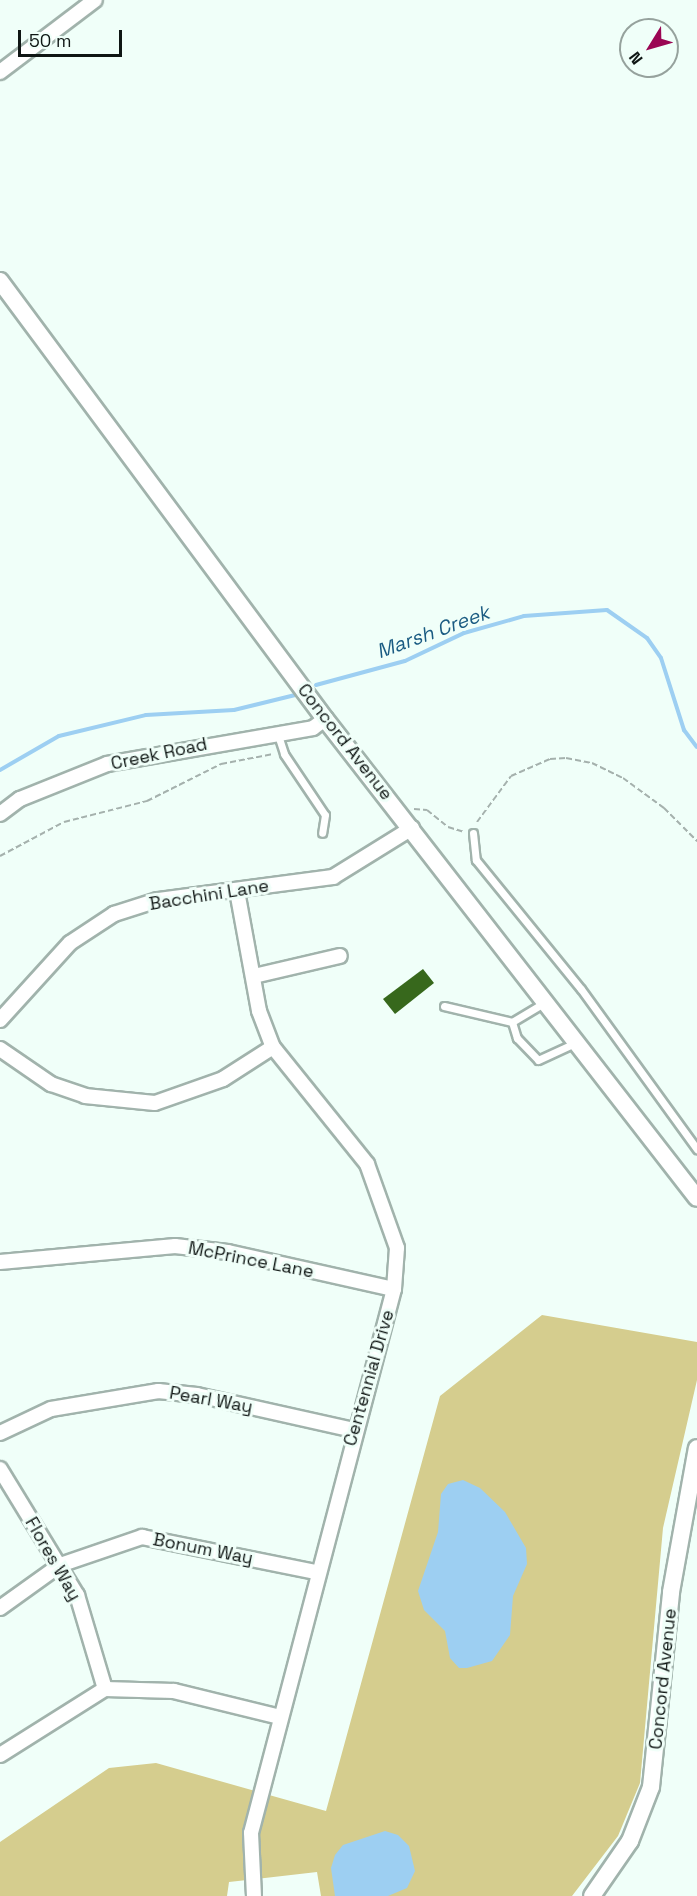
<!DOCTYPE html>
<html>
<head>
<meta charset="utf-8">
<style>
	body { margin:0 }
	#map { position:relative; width:697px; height:1896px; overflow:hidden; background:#f0fff9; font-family:"Space Grotesk",sans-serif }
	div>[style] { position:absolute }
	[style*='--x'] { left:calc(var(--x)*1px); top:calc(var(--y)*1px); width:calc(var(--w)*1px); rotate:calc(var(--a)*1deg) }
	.green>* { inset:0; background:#d5cd8e }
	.water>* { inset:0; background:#9dcff2 }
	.stream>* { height:4px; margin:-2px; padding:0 2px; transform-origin:2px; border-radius:2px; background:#9dcff2 }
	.building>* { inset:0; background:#37681c }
	.path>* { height:2px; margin-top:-1px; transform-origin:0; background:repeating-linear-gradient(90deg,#a5b1ad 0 6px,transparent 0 9px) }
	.roads { filter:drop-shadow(2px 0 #a1b3ac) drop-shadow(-2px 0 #a1b3ac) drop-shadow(0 2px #a1b3ac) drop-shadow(0 -2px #a1b3ac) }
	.service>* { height:7px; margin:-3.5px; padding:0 3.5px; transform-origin:3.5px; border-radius:3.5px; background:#fff }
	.minor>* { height:14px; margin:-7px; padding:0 7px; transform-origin:7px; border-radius:7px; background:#fff }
	.tertiary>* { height:16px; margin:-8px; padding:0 8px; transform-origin:8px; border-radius:8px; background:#fff }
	span { translate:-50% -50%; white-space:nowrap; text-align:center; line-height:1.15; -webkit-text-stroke:6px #f0fff9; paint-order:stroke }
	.street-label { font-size:18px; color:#0f1614 }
	.water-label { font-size:20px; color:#1a5b82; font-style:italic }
	.north { position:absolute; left:619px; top:18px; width:60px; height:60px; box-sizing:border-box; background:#f0fff9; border:2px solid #96a29d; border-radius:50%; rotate:233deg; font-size:16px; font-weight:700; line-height:24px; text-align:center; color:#0f1614 }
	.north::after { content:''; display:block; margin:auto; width:21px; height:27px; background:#9b0654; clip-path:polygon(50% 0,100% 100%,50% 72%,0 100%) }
	.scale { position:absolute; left:18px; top:30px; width:104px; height:27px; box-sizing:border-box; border:3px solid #0f1614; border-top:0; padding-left:8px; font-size:18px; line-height:21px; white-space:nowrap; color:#0f1614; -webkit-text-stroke:4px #f0fff9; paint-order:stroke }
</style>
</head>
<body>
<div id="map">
	<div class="green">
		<div style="clip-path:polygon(542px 1315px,697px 1342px,697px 1380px,663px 1528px,640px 1783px,618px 1836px,572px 1896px,321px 1896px,317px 1872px,229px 1882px,227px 1896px,0 1896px,0 1842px,109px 1768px,156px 1763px,326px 1811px,440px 1396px)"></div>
	</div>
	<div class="water">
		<div style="clip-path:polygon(463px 1480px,480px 1488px,505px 1512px,526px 1548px,527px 1564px,513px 1596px,510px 1635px,492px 1661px,467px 1668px,459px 1668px,450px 1658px,445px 1631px,424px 1610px,418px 1591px,438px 1532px,441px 1494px,448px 1484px)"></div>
		<div style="clip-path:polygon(385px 1831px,398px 1835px,409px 1846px,415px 1871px,407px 1888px,388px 1896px,335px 1896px,331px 1868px,335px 1855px,343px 1845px)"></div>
	</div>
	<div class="stream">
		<div style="--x:316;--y:685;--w:92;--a:-15.1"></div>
		<div style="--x:405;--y:661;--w:65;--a:-25.4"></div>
		<div style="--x:464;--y:633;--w:62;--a:-15.8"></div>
		<div style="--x:524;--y:616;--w:83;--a:-4.1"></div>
		<div style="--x:607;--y:610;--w:49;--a:35"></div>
		<div style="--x:647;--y:638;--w:24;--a:55"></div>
		<div style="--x:661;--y:658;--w:76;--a:72.3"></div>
		<div style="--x:684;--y:730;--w:21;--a:53"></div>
		<div style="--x:0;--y:770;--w:68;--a:-30"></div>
		<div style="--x:59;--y:736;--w:89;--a:-13.6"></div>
		<div style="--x:146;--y:715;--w:88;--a:-3.3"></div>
		<div style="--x:234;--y:710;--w:63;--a:-13.8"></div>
	</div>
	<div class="building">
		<div style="clip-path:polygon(423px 969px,434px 983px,395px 1014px,383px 999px)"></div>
	</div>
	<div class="path">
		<div style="--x:414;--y:809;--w:13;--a:4"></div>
		<div style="--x:427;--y:810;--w:27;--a:39"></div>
		<div style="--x:448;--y:827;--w:17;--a:17"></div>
		<div style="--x:477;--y:822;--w:57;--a:-53.5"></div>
		<div style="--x:511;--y:776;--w:43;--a:-23.6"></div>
		<div style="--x:550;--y:759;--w:16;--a:-4"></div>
		<div style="--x:566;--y:758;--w:26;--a:11"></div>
		<div style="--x:592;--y:763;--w:34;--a:26"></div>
		<div style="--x:623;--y:778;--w:51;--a:36.2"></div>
		<div style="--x:664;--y:808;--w:47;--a:45"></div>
		<div style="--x:0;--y:856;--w:72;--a:-28"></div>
		<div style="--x:64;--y:822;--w:86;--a:-14.2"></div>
		<div style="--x:147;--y:801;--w:83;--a:-26.6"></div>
		<div style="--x:221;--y:764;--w:53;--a:-10.9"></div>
	</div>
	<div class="roads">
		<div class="service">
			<div style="--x:278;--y:735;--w:20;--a:72"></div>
			<div style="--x:284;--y:754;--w:73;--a:56.1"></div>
			<div style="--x:325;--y:815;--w:18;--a:99"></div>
			<div style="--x:473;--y:833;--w:27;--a:84"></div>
			<div style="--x:476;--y:860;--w:166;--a:50.9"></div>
			<div style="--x:581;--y:989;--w:198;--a:54.1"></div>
			<div style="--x:444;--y:1006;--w:70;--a:13.2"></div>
			<div style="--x:512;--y:1022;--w:37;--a:-31"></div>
			<div style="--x:512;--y:1022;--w:17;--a:73"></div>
			<div style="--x:517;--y:1038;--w:30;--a:46"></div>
			<div style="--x:538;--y:1060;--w:41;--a:-24.7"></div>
		</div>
		<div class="minor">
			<div style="--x:0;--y:72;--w:119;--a:-37.2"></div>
			<div style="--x:0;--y:814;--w:25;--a:-37"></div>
			<div style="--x:20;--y:799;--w:94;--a:-21.9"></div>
			<div style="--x:107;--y:764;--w:209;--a:-9.9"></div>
			<div style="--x:313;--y:728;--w:15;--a:-37"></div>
			<div style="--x:237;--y:891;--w:122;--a:79.6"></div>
			<div style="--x:259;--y:1011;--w:39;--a:69"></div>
			<div style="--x:273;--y:1047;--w:150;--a:51.2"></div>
			<div style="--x:367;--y:1164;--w:89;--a:70.3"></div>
			<div style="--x:397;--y:1248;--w:41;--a:94.2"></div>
			<div style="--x:394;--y:1289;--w:562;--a:104.73"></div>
			<div style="--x:251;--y:1833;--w:63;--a:87.3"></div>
			<div style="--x:254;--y:976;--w:88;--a:-13.1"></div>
			<div style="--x:0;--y:1020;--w:104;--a:-47.7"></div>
			<div style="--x:70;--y:943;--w:53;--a:-33.4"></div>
			<div style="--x:114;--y:914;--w:46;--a:-17.7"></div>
			<div style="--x:158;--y:900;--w:177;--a:-7.5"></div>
			<div style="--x:333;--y:877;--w:93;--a:-31.8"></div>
			<div style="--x:0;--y:1049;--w:62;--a:34.5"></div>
			<div style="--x:51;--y:1084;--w:36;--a:19"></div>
			<div style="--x:85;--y:1096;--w:70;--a:5.7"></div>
			<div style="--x:155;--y:1103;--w:72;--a:-19.4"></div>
			<div style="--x:223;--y:1079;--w:59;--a:-32.6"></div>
			<div style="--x:0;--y:1262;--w:176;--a:-5.2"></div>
			<div style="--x:175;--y:1246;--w:53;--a:6.5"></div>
			<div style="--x:228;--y:1252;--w:170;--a:12.6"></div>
			<div style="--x:0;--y:1433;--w:56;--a:-25.2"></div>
			<div style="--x:51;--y:1409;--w:109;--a:-9.5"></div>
			<div style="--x:158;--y:1391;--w:39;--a:6"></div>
			<div style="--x:197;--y:1395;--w:161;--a:12.6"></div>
			<div style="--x:0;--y:1469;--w:148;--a:58.6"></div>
			<div style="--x:77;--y:1595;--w:98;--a:73.4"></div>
			<div style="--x:0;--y:1608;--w:74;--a:-35.6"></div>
			<div style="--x:60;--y:1565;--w:87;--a:-18.9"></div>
			<div style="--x:142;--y:1537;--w:177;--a:11.4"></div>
			<div style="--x:0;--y:1755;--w:124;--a:-32.2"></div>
			<div style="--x:105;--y:1689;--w:69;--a:1.7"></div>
			<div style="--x:174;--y:1691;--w:109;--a:13.8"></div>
		</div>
		<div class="tertiary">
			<div style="--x:0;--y:281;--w:545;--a:53.42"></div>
			<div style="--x:325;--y:719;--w:606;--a:52.17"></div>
			<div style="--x:592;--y:1896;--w:67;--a:-55.4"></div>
			<div style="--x:630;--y:1841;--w:58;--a:-68.7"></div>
			<div style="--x:651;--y:1787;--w:196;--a:-84.1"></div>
			<div style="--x:671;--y:1592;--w:146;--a:-79.8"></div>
		</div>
	</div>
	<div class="street-label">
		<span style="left:345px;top:742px;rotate:52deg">Concord Avenue</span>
		<span style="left:159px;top:754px;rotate:-12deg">Creek Road</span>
		<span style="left:209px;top:895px;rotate:-9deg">Bacchini Lane</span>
		<span style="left:251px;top:1260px;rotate:11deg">McPrince Lane</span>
		<span style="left:369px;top:1378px;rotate:-74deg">Centennial Drive</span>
		<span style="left:211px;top:1400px;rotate:10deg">Pearl Way</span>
		<span style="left:203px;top:1549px;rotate:11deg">Bonum Way</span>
		<span style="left:53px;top:1559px;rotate:60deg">Flores Way</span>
		<span style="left:663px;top:1679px;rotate:-84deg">Concord Avenue</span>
	</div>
	<div class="water-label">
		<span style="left:433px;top:632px;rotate:-20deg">Marsh Creek</span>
	</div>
	<div class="north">N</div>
	<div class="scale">50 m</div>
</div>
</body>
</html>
